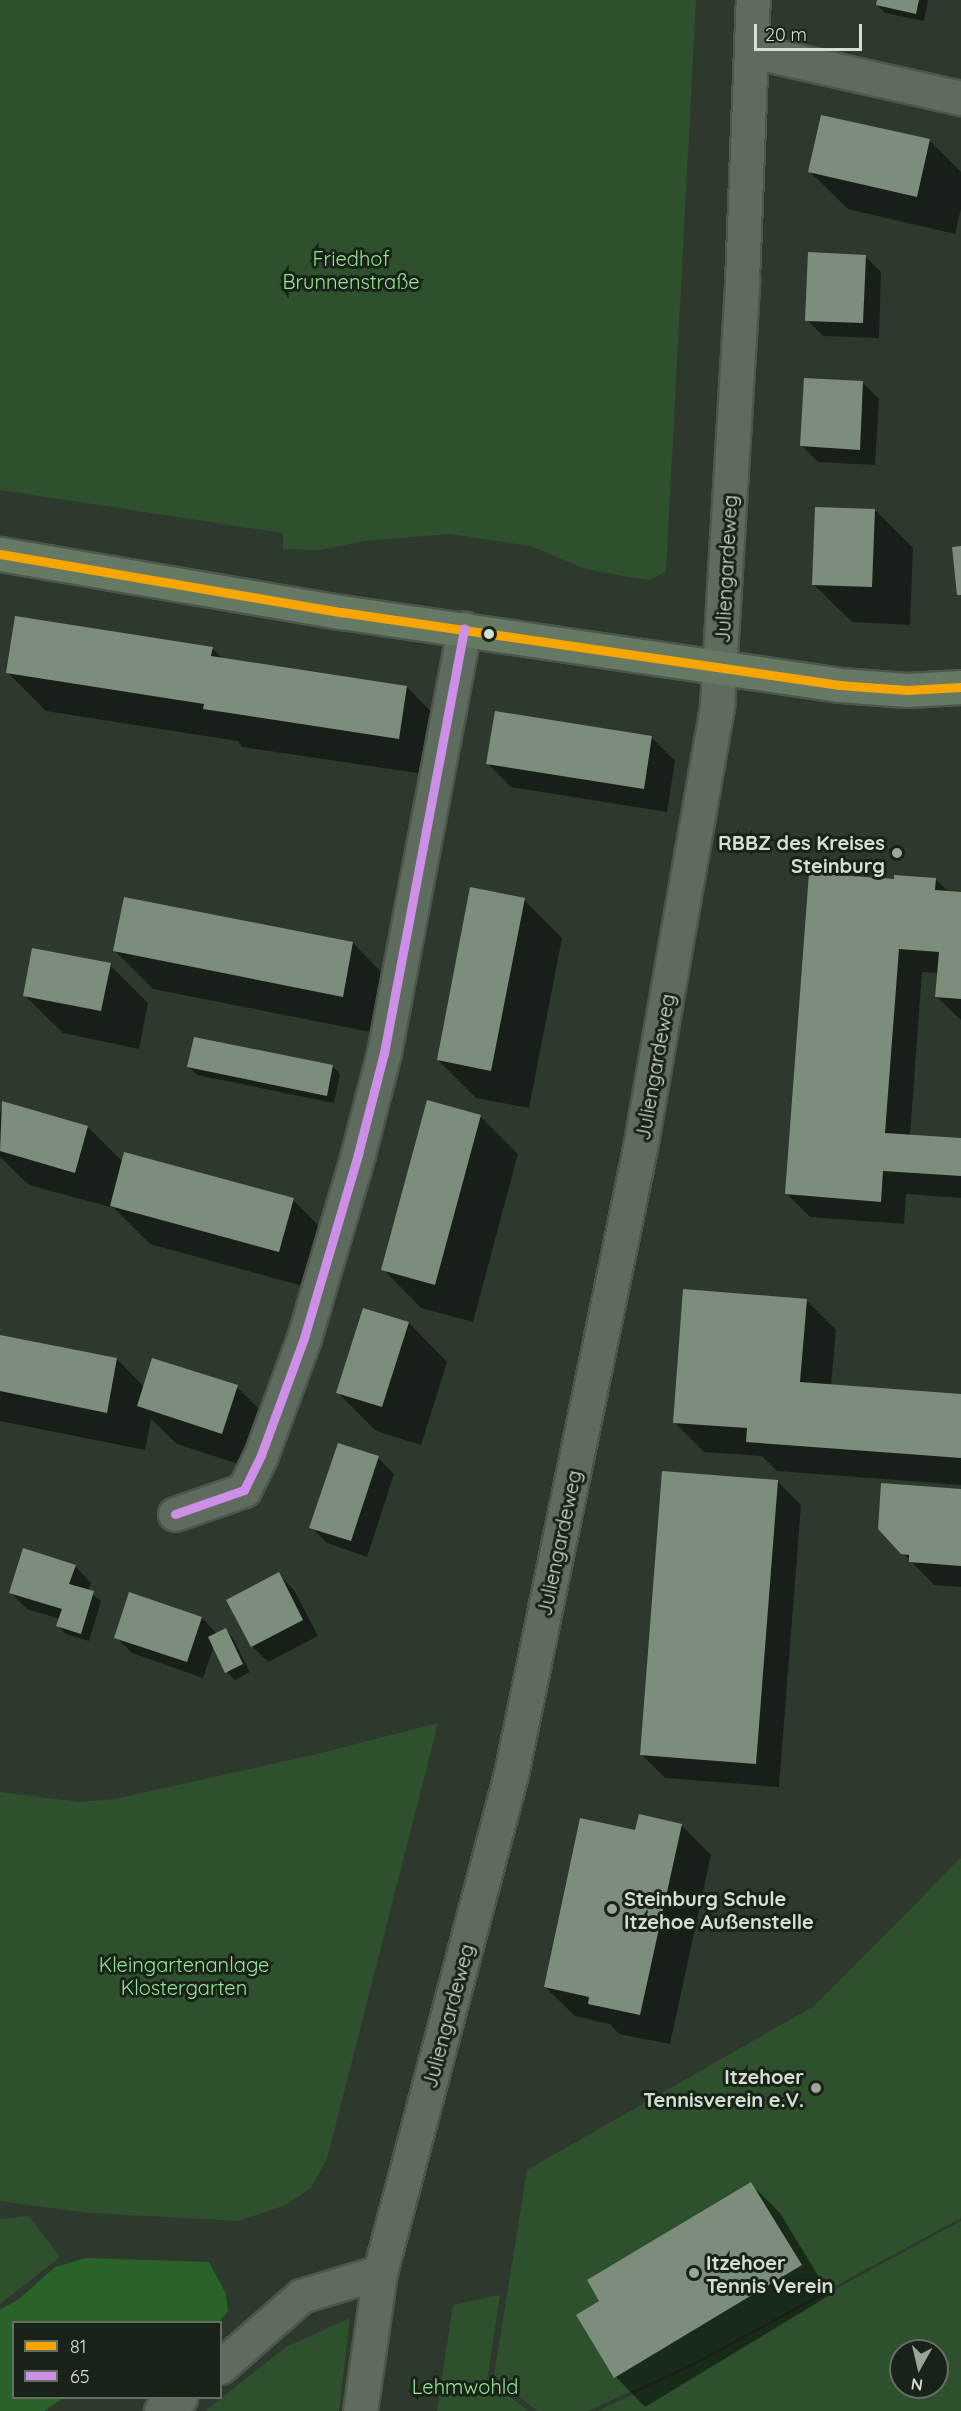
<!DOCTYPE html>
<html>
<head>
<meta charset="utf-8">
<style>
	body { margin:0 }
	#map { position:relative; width:961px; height:2411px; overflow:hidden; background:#2e392e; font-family:Quicksand,sans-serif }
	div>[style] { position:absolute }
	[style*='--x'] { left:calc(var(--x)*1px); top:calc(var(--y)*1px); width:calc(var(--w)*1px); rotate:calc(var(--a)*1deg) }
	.green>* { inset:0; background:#2e502d }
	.water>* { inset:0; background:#296329 }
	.shadow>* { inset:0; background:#0007 }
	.building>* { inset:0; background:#7c8d7b }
	.roads { filter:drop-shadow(2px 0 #4d564d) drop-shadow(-2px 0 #4d564d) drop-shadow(0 2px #4d564d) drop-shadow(0 -2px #4d564d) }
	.minor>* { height:33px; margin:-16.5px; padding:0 16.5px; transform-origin:16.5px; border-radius:16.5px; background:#5e6c5e }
	.major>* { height:33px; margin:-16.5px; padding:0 16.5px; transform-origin:16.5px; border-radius:16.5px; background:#657964 }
	.bus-1>* { height:9px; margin:-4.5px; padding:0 4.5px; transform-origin:4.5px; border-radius:4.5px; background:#f7a600 }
	.bus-2>* { height:9px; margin:-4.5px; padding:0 4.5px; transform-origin:4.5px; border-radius:4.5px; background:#ce8fe9 }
	.dots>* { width:16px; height:16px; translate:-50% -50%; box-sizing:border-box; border:3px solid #192218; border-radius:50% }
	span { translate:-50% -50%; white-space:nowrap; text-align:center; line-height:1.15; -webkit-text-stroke:6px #192218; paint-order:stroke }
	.park-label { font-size:20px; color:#94e892 }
	.street-label { font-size:20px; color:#d4e0d3 }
	.poi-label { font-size:20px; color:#d4e0d3; font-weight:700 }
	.right { translate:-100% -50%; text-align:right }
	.left { translate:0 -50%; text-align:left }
	.legend { position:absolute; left:12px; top:2321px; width:210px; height:78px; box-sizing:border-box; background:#192218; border:2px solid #646e63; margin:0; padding:8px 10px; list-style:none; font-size:18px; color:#d4e0d3 }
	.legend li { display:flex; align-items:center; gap:12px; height:30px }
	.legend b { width:30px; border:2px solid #646e63 }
	.north { position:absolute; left:889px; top:2339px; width:60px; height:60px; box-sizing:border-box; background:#192218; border:2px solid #646e63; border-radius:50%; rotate:188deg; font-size:16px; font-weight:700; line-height:24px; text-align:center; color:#d4e0d3 }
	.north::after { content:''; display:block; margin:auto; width:21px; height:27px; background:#9aa699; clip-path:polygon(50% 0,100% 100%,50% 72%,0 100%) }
	.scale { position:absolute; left:754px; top:24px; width:108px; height:27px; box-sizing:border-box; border:3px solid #d4e0d3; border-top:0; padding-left:8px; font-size:18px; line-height:21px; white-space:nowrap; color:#d4e0d3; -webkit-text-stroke:4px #192218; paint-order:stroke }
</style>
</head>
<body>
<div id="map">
	<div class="green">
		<div style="clip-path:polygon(0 0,696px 0,666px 571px,650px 580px,623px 576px,586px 569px,530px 546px,449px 534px,364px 541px,320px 550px,283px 549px,283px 533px,0 490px)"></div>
		<div style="clip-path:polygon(438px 1723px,327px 2159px,311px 2188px,286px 2205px,238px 2221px,89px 2213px,0 2201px,0 1792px,79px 1802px,115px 1799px,313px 1755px)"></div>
		<div style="clip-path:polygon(961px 1858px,961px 2218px,693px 2363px,588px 2411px,537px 2411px,494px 2376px,527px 2170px,814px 2006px)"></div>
		<div style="clip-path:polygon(29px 2216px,60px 2257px,0 2304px,0 2219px)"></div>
		<div style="clip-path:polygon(evenodd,961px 2221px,961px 2411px,598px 2411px,693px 2366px,961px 2221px,901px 2351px,937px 2351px,937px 2387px,901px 2387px,901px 2351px)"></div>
		<div style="clip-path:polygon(500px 2295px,487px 2380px,529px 2411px,437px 2411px,453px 2305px)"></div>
		<div style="clip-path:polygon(350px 2318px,339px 2411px,205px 2411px,286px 2347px)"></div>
	</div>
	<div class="water">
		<div style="clip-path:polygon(86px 2258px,209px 2262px,226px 2294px,228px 2311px,219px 2322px,14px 2322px,14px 2398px,63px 2398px,44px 2411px,0 2411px,0 2310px,19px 2299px,55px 2267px)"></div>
	</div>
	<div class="shadow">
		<div style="clip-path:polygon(879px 0,928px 0,924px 21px,885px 13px,877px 5px)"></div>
		<div style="clip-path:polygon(822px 117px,930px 141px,961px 172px,961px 209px,955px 234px,848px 209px,809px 171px)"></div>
		<div style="clip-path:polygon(865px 256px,881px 272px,879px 338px,823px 336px,807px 320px)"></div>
		<div style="clip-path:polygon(863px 383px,879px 399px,875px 465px,818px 462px,802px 446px)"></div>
		<div style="clip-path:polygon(875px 510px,913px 548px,910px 625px,852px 622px,813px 584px)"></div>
		<div style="clip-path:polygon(212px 648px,223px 659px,407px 687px,445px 726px,437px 776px,243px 747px,237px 741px,46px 711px,8px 673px)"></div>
		<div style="clip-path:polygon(651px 737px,675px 761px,667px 812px,511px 787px,488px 764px)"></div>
		<div style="clip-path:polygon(935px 879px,949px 892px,961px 893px,961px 1020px,937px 997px,939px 973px,922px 972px,910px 1136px,961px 1139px,961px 1198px,906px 1194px,904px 1224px,810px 1217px,787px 1194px,896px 880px)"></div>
		<div style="clip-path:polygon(524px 900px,562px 938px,529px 1108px,476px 1098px,438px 1060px)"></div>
		<div style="clip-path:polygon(353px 943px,391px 982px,381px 1034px,153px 989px,115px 951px)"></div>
		<div style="clip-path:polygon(110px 965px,148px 1003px,139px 1049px,63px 1033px,24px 995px)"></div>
		<div style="clip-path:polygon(332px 1066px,340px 1074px,334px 1103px,197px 1075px,189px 1067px)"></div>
		<div style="clip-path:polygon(3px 1103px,88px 1127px,123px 1162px,293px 1200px,331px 1238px,317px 1290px,150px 1244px,114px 1208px,29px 1185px,0 1157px,0 1114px)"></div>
		<div style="clip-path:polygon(480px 1116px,518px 1154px,473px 1322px,421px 1308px,383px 1269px)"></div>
		<div style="clip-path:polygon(806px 1300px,836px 1330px,831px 1386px,961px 1396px,961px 1485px,777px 1471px,762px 1456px,704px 1452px,674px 1422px)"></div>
		<div style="clip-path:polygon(364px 1309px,409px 1323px,447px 1362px,421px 1445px,376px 1431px,338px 1393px)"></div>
		<div style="clip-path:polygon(0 1336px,117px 1359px,144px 1387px,237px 1387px,275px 1425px,260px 1471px,177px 1444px,151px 1419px,145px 1450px,0 1421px)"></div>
		<div style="clip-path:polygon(378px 1458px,394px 1474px,367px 1557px,327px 1543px,311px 1527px)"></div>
		<div style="clip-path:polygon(778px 1482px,801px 1505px,779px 1787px,665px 1778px,642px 1755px)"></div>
		<div style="clip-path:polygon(961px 1490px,961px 1587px,934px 1585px,879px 1528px)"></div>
		<div style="clip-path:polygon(75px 1566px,91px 1583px,88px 1591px,101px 1601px,89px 1641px,66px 1634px,58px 1626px,60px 1619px,27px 1609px,10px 1592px)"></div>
		<div style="clip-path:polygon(278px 1574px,294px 1590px,318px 1636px,268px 1662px,252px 1646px)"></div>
		<div style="clip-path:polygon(202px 1618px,217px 1634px,225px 1630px,233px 1638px,250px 1672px,235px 1680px,227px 1672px,214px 1646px,203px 1678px,132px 1653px,116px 1637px)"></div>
		<div style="clip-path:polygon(681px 1825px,711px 1855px,670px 2044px,619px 2034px,610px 2024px,575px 2016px,545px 1987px,636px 1832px)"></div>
		<div style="clip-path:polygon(751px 2184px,780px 2213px,830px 2295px,645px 2407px,616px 2377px,601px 2302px)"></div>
	</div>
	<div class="building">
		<div style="clip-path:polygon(877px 0,919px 0,916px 14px,876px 5px)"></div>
		<div style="clip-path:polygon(821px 115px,930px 139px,917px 197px,808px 172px)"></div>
		<div style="clip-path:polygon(808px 252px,866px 255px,863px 323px,805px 321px)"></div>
		<div style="clip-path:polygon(804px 378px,863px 381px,860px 450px,800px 446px)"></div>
		<div style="clip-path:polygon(815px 507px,875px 509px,872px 587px,812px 585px)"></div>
		<div style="clip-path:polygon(961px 546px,961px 595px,957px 595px,952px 547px)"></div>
		<div style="clip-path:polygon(15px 616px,213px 647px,211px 656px,407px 686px,399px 739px,203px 709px,204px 704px,6px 673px)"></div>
		<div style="clip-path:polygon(495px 711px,652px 736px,644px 789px,486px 764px)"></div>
		<div style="clip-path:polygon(809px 873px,894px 879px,894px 875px,936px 878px,935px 890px,961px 892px,961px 999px,935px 997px,939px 952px,899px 949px,885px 1133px,961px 1138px,961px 1176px,883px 1171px,881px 1202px,785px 1194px)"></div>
		<div style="clip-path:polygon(470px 887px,525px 898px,491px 1071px,437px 1060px)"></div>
		<div style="clip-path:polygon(124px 897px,353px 942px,343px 997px,113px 951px)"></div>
		<div style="clip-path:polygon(32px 948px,111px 963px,101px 1011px,23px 996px)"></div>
		<div style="clip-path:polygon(194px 1037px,333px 1065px,327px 1096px,187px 1067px)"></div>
		<div style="clip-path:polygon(427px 1100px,481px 1115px,435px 1285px,381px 1270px)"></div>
		<div style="clip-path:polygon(2px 1101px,88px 1126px,75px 1173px,0 1151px)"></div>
		<div style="clip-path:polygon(124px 1152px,294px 1198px,279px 1252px,110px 1206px)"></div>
		<div style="clip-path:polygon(683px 1289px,807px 1299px,800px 1382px,961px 1394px,961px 1458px,746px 1442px,747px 1428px,673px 1423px)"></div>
		<div style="clip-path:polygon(363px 1308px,409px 1322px,382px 1407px,336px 1393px)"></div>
		<div style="clip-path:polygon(0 1335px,117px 1358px,107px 1413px,0 1391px)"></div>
		<div style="clip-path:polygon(152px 1358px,238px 1385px,222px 1434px,137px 1406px)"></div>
		<div style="clip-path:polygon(338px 1443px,379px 1456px,351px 1541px,309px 1528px)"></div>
		<div style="clip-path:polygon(662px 1471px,778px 1480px,756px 1764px,640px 1755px)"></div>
		<div style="clip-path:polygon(881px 1483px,961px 1489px,961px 1566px,909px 1562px,909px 1555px,901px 1554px,878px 1529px)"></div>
		<div style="clip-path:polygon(23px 1548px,76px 1565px,69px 1584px,94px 1591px,81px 1634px,56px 1626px,62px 1609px,9px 1593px)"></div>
		<div style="clip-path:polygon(279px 1572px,303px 1620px,251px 1647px,226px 1600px)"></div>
		<div style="clip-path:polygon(129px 1592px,202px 1617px,187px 1662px,114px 1638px)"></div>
		<div style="clip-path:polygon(226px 1628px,243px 1664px,225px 1673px,208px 1637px)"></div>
		<div style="clip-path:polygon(639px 1814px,682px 1824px,640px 2015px,588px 2004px,589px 1997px,544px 1987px,580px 1818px,635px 1830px)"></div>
		<div style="clip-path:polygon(751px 2182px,802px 2265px,614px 2378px,576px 2315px,599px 2301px,587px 2280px)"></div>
	</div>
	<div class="roads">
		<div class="minor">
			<div style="--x:752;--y:51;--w:214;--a:12.7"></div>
			<div style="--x:175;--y:1514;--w:73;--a:-19.2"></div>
			<div style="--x:244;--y:1490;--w:39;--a:-64"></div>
			<div style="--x:261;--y:1455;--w:125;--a:-69.8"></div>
			<div style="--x:304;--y:1338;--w:192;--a:-73.6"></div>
			<div style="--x:358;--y:1154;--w:104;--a:-75.6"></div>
			<div style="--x:384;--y:1053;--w:432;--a:-79.3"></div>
			<div style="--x:220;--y:2367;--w:108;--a:-41.2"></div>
			<div style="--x:301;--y:2296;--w:83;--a:-16.9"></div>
			<div style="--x:161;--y:2411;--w:23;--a:-34"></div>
			<div style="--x:360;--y:2411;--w:140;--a:-81.8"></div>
			<div style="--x:380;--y:2272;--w:515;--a:-75.26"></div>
			<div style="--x:511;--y:1774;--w:639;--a:-78.36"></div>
			<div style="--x:640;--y:1148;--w:449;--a:-80.1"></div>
			<div style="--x:717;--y:706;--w:426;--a:-86.6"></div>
			<div style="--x:742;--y:281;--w:281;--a:-87.8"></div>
		</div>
		<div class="major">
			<div style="--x:0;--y:554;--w:346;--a:9.7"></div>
			<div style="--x:341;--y:612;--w:504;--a:8.32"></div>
			<div style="--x:840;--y:685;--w:67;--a:4.3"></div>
			<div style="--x:907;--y:690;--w:54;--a:-3.2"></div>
		</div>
	</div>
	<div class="bus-1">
		<div style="--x:0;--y:554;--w:346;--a:9.7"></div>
		<div style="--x:341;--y:612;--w:504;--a:8.32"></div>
		<div style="--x:840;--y:685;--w:67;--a:4.3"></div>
		<div style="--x:907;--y:690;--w:54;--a:-3.2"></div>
	</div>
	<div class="bus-2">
		<div style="--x:175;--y:1514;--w:73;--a:-19.2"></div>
		<div style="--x:244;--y:1490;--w:39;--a:-64"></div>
		<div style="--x:261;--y:1455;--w:125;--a:-69.8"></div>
		<div style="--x:304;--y:1338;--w:192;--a:-73.6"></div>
		<div style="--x:358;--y:1154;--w:104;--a:-75.6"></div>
		<div style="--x:384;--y:1053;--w:432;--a:-79.3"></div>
	</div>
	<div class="dots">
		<div style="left:489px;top:634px;background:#d4e0d3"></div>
		<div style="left:897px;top:853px;background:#9aa699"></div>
		<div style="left:612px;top:1909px;background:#9aa699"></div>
		<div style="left:816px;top:2088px;background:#9aa699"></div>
		<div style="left:694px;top:2273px;background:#9aa699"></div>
	</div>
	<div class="park-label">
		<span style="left:351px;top:270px">Friedhof<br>Brunnenstraße</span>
		<span style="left:184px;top:1976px">Kleingartenanlage<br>Klostergarten</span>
		<span style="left:465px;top:2386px">Lehmwohld</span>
	</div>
	<div class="street-label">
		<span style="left:726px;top:569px;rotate:-87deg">Juliengardeweg</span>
		<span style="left:655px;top:1067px;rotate:-80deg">Juliengardeweg</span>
		<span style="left:559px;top:1543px;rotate:-78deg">Juliengardeweg</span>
		<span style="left:448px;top:2016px;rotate:-75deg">Juliengardeweg</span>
	</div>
	<div class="poi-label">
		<span class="right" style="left:885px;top:854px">RBBZ des Kreises<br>Steinburg</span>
		<span class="left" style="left:624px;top:1910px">Steinburg Schule<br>Itzehoe Außenstelle</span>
		<span class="right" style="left:804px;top:2088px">Itzehoer<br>Tennisverein e.V.</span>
		<span class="left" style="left:706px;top:2274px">Itzehoer<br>Tennis Verein</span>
	</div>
	<ul class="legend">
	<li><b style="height:8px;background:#f7a600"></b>81</li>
	<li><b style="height:8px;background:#ce8fe9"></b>65</li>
	</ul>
	<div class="north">N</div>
	<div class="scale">20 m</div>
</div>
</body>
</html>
